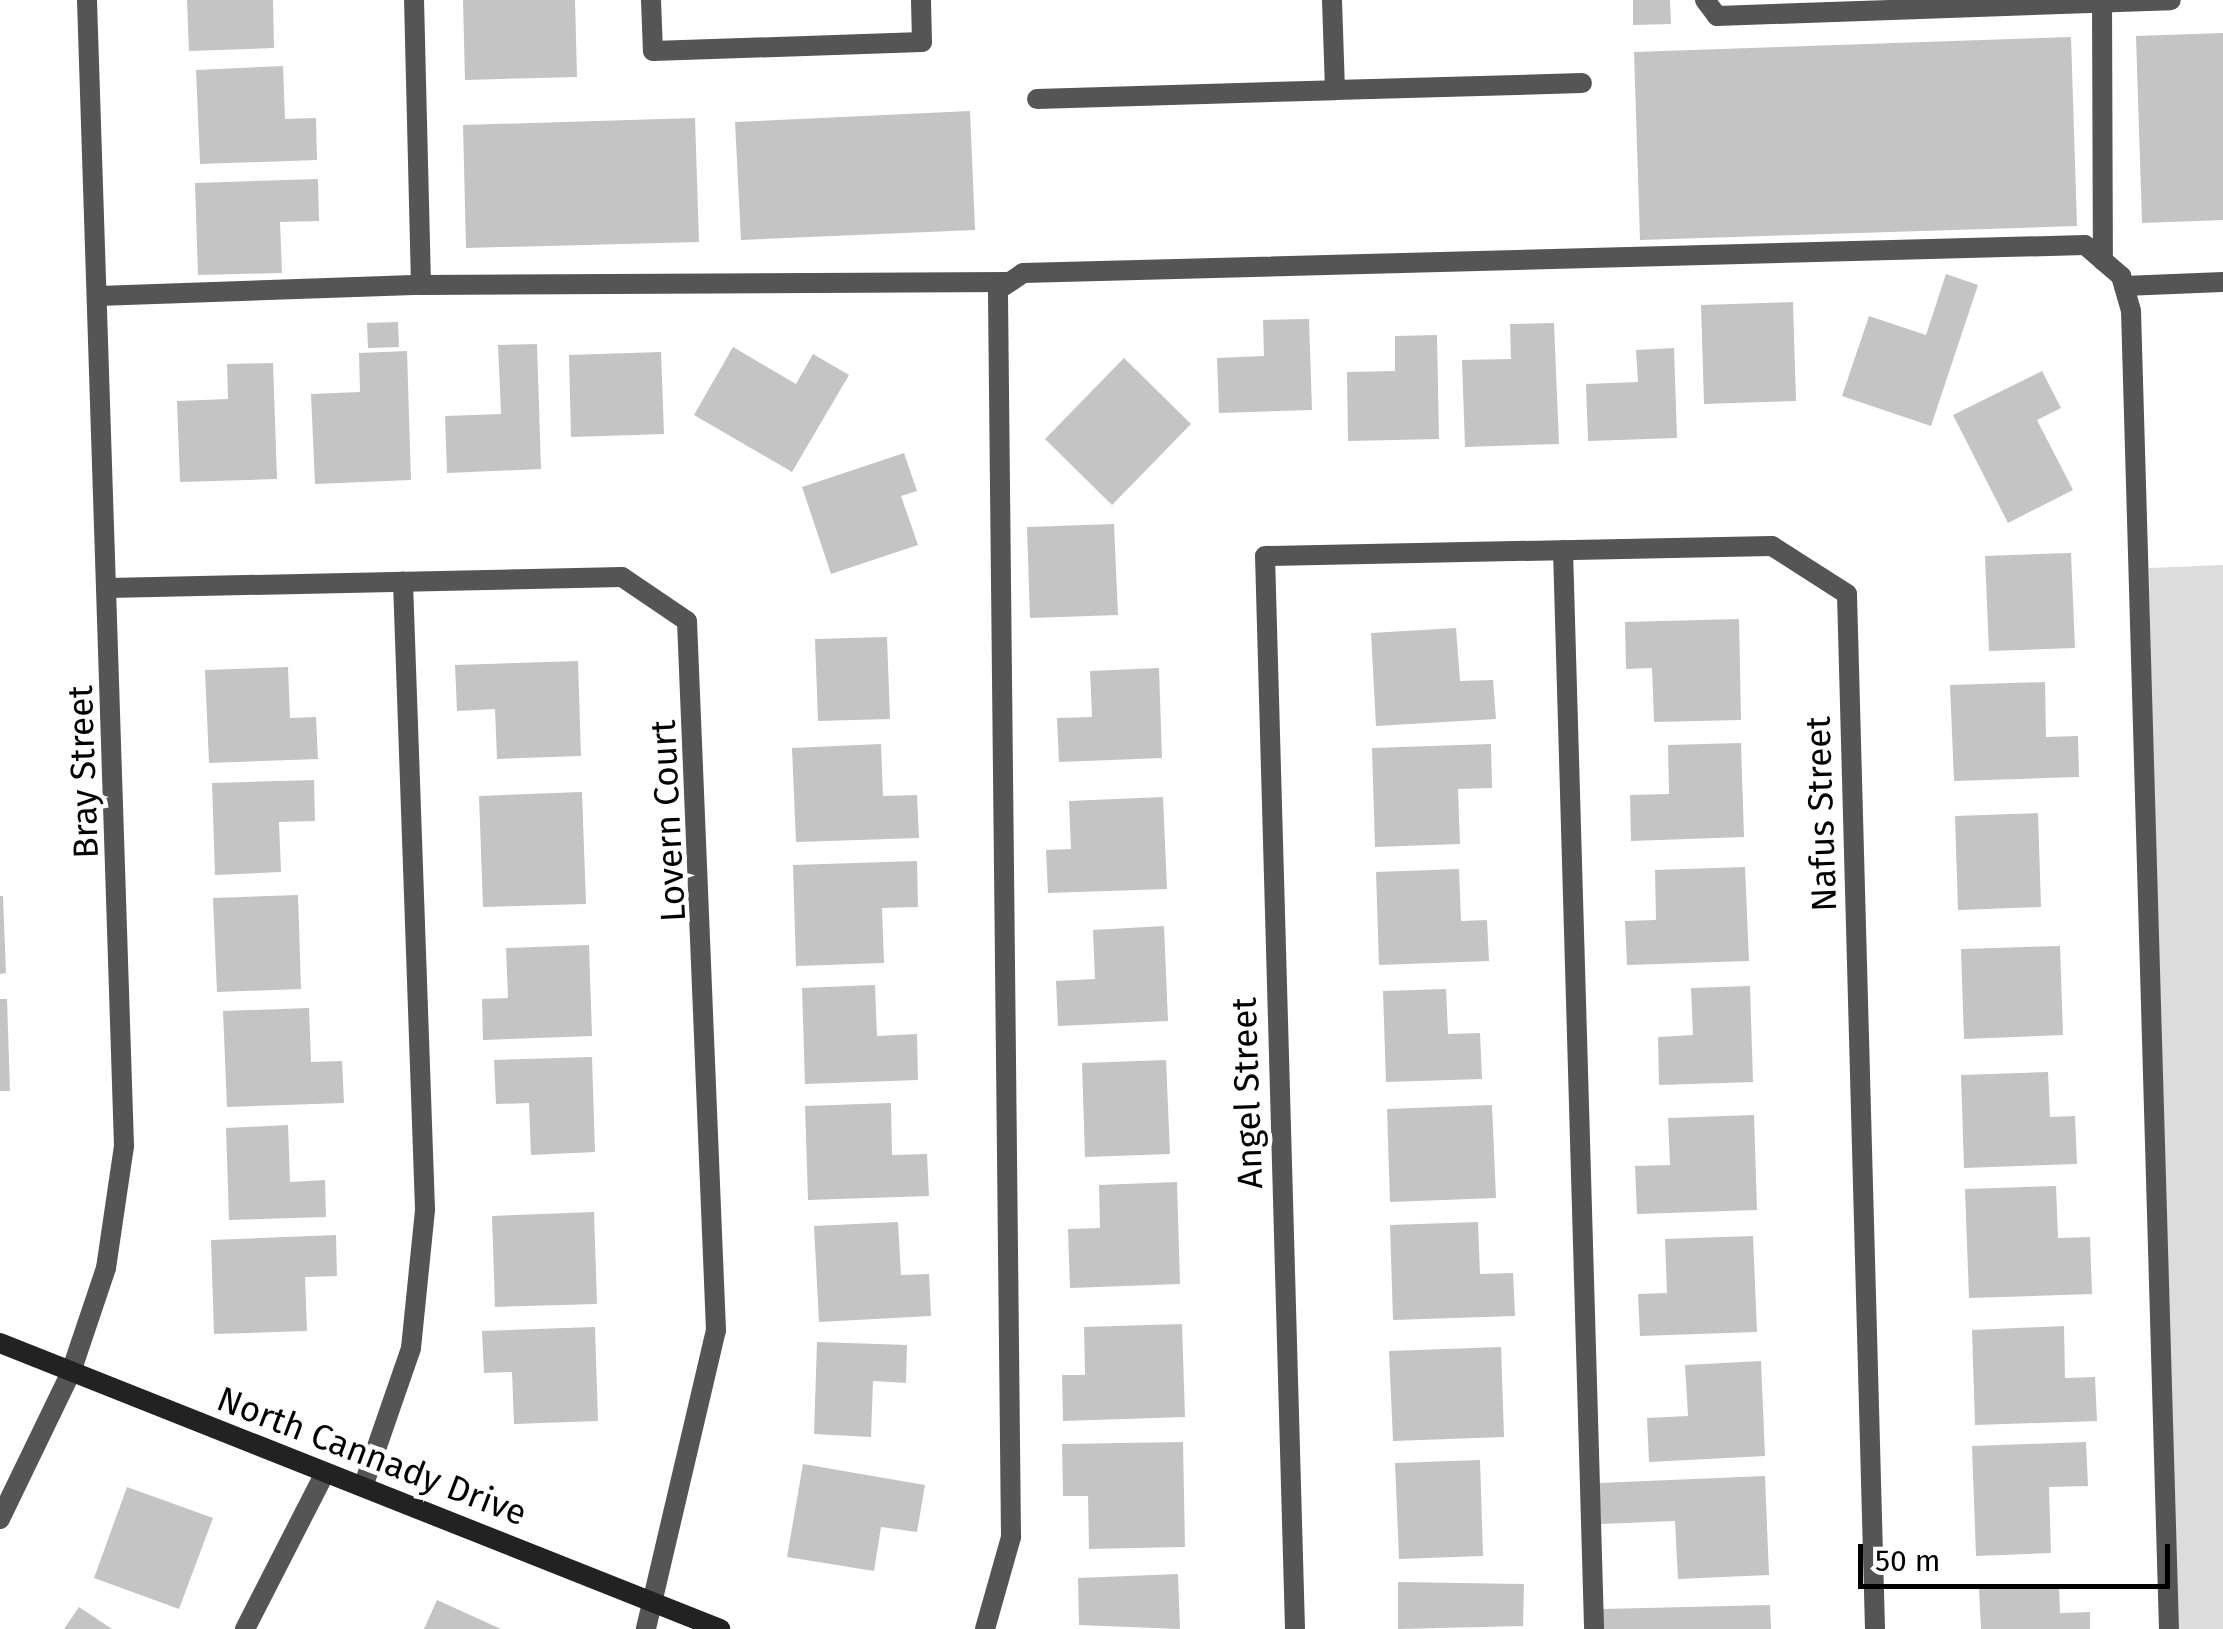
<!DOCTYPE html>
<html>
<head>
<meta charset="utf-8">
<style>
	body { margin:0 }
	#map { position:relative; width:2223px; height:1629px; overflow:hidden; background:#fff; font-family:"Fira Sans",sans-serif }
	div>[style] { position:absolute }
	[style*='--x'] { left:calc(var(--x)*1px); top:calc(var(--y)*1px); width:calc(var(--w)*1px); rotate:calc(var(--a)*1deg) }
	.green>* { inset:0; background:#dcdcdc }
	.building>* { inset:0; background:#c4c4c4 }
	.lane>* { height:20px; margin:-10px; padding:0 10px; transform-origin:10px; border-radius:10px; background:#555 }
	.street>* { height:20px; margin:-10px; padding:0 10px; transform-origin:10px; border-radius:10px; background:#555 }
	.secondary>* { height:20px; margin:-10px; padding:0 10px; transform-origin:10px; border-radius:10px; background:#222 }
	span { translate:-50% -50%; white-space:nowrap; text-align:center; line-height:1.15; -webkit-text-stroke:9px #fff; paint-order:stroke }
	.street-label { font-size:35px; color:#000 }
	.scale { position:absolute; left:1858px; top:1544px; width:312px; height:45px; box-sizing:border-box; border:5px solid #000; border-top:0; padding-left:12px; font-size:30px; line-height:35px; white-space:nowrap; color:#000; -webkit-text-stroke:8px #fff; paint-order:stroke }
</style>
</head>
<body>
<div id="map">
	<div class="green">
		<div style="clip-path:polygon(2223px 565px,2223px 1629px,2171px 1629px,2149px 568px)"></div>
	</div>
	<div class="building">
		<div style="clip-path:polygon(187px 0,273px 0,274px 48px,189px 51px)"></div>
		<div style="clip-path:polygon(463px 0,575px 0,577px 77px,465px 80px)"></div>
		<div style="clip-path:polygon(1633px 0,1670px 0,1671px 24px,1633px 25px)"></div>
		<div style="clip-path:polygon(2223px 33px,2223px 220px,2142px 223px,2136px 36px)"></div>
		<div style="clip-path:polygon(2071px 37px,2077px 226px,1640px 240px,1634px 52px)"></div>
		<div style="clip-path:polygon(283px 66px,285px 119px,316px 118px,317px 160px,200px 164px,196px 70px)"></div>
		<div style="clip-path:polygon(970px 111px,975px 230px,741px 240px,735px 122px)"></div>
		<div style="clip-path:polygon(695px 118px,699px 242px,466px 248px,463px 125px)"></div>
		<div style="clip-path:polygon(318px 179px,319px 221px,280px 222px,282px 273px,198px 275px,195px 183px)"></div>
		<div style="clip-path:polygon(1946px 274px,1978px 285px,1931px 426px,1842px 396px,1869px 316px,1926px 335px)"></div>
		<div style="clip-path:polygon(1793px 302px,1796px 401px,1704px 404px,1701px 305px)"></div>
		<div style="clip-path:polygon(1309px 319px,1312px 410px,1219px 413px,1217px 358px,1264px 356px,1263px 320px)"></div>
		<div style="clip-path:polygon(398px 322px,399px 347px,368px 348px,367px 323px)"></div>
		<div style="clip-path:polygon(1554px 323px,1559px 444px,1465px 447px,1462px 360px,1511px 359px,1510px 324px)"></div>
		<div style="clip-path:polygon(1437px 335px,1439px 439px,1348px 441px,1347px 372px,1395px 371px,1395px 336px)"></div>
		<div style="clip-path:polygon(537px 344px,541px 469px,447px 473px,445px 416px,501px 414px,498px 345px)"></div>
		<div style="clip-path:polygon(733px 347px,796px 384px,813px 354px,849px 375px,792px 472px,694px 415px)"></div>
		<div style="clip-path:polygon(1674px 348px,1677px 438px,1588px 441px,1586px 384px,1638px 382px,1636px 350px)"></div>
		<div style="clip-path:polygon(407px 351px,411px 480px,315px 484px,311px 394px,360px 392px,359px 353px)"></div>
		<div style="clip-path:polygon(661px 352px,664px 434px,571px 437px,569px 355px)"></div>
		<div style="clip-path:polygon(1124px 358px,1191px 424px,1112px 505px,1045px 439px)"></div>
		<div style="clip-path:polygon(273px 363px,277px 479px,180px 482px,177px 401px,228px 399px,227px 364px)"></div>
		<div style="clip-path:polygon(2042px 371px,2061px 408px,2037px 420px,2073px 490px,2008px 523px,1953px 415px)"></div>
		<div style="clip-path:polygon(904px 453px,917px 491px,901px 496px,918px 545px,831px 574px,802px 487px)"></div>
		<div style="clip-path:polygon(1114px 524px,1118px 615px,1030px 618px,1027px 527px)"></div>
		<div style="clip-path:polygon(2071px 553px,2075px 648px,1989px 651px,1985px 556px)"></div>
		<div style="clip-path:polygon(1739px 619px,1741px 720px,1654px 722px,1652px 668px,1626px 669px,1625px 622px)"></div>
		<div style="clip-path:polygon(1456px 628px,1460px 681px,1493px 680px,1496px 719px,1376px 726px,1371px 633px)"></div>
		<div style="clip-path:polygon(887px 637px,890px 719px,818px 721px,815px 639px)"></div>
		<div style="clip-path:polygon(578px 661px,581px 756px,497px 759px,495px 709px,457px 711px,455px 665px)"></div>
		<div style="clip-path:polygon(288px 667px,290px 718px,316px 717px,318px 759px,209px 763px,205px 670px)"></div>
		<div style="clip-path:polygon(1159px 668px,1162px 758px,1059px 762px,1057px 718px,1092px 717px,1090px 671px)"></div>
		<div style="clip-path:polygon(2045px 682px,2046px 737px,2078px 736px,2079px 777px,1954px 781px,1950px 685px)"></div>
		<div style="clip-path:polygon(1741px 743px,1744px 837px,1631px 841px,1630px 795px,1669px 794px,1668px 745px)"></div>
		<div style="clip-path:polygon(881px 744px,883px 796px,917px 795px,919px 838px,796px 842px,792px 748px)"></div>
		<div style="clip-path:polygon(1491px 744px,1492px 788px,1458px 789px,1460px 844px,1375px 847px,1372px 748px)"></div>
		<div style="clip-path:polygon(314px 780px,315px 821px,279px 822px,281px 872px,215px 875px,212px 783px)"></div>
		<div style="clip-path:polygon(582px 792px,586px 904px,483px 907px,479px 796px)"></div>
		<div style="clip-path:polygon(1163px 797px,1167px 889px,1048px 893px,1046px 850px,1071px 849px,1069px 801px)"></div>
		<div style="clip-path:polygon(2038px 813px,2041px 907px,1958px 910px,1955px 816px)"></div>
		<div style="clip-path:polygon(917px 861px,918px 907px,882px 908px,884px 963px,796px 966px,793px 865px)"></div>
		<div style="clip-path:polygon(1745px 867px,1749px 961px,1627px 965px,1625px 921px,1656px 920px,1655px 870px)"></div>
		<div style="clip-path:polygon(1459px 869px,1461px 921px,1487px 920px,1489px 961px,1379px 965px,1376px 872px)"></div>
		<div style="clip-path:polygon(298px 895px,301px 989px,217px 992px,213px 898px)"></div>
		<div style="clip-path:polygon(0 896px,3px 896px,6px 973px,0 974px)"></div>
		<div style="clip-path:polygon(1164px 926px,1168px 1021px,1058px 1026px,1056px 981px,1095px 979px,1093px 930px)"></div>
		<div style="clip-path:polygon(589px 945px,592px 1036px,483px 1040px,482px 999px,508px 998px,506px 948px)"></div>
		<div style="clip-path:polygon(2060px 946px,2063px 1035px,1964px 1039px,1961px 949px)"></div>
		<div style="clip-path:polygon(875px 985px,877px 1036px,917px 1034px,918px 1080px,805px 1084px,802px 988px)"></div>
		<div style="clip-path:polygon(1750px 986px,1753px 1082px,1659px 1085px,1658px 1037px,1693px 1035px,1691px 988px)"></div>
		<div style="clip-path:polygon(1446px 989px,1448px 1034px,1480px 1033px,1482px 1079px,1386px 1082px,1383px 991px)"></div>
		<div style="clip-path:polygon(0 999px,7px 999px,10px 1091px,0 1091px)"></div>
		<div style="clip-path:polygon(309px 1008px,311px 1062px,342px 1061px,344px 1103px,227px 1107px,223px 1011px)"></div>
		<div style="clip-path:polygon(592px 1057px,595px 1152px,531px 1155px,529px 1103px,496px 1104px,494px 1060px)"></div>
		<div style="clip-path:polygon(1166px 1060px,1170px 1154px,1085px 1157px,1082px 1063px)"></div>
		<div style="clip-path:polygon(2048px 1072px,2050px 1117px,2075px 1116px,2077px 1164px,1964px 1168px,1961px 1075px)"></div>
		<div style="clip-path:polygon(891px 1103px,892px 1155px,927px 1154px,929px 1196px,808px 1200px,805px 1106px)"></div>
		<div style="clip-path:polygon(1492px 1105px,1496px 1198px,1390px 1202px,1387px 1109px)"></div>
		<div style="clip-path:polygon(1754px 1115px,1757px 1210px,1637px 1214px,1635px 1166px,1670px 1165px,1668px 1118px)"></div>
		<div style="clip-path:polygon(288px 1125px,290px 1182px,325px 1180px,326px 1217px,229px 1220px,226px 1128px)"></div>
		<div style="clip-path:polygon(1177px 1182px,1180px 1284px,1070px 1288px,1068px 1229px,1100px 1228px,1099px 1185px)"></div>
		<div style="clip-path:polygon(2056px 1186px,2058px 1238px,2090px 1237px,2092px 1294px,1969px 1298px,1965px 1189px)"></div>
		<div style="clip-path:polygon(594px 1212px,597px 1304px,495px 1307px,492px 1216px)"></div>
		<div style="clip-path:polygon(898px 1222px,901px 1275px,929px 1274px,931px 1316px,819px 1322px,814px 1226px)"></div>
		<div style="clip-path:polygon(1478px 1222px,1480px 1274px,1513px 1273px,1515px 1316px,1393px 1320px,1390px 1225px)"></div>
		<div style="clip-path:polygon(336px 1235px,337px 1276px,305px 1277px,307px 1331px,214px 1334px,211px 1240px)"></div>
		<div style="clip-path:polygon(1753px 1236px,1757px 1332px,1640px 1336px,1638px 1294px,1667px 1293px,1665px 1239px)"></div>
		<div style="clip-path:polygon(1182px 1324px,1185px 1417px,1063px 1421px,1062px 1375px,1085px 1375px,1084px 1327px)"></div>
		<div style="clip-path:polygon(2064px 1326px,2065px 1378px,2095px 1377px,2097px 1421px,1975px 1425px,1972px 1330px)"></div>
		<div style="clip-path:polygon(595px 1327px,598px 1421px,514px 1424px,512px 1372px,484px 1373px,482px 1331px)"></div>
		<div style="clip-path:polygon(817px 1342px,907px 1345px,906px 1383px,873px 1381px,871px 1437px,814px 1434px)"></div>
		<div style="clip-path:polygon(1501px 1347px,1504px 1437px,1393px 1441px,1389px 1351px)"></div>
		<div style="clip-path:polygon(1761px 1361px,1765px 1456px,1649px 1462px,1647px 1418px,1688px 1416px,1685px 1365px)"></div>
		<div style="clip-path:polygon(1183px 1442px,1185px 1547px,1089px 1549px,1088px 1496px,1063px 1496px,1062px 1444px)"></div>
		<div style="clip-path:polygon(2086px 1442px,2088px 1486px,2049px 1487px,2051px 1553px,1976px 1556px,1972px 1446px)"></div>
		<div style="clip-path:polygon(1480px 1460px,1483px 1556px,1399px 1559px,1395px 1463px)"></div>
		<div style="clip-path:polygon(803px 1464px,925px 1485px,917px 1532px,881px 1527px,874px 1571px,787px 1557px)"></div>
		<div style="clip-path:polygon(1765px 1476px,1769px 1575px,1678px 1579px,1675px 1521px,1601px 1524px,1599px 1483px)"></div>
		<div style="clip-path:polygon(127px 1487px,213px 1518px,179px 1609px,94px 1578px)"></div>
		<div style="clip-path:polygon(1178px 1574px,1180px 1629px,1079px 1625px,1078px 1578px)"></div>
		<div style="clip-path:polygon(1398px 1582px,1524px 1584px,1523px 1626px,1398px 1629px)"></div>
		<div style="clip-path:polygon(2059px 1586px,2060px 1613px,2090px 1612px,2090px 1629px,1981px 1629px,1979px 1589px)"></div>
		<div style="clip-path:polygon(437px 1600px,501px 1629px,424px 1629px)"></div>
		<div style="clip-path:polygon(1770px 1605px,1771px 1629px,1603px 1629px,1603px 1609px)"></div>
		<div style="clip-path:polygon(79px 1607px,112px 1629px,64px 1629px)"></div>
	</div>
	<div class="lane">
		<div style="--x:651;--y:0;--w:51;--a:87.8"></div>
		<div style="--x:653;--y:51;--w:269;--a:-1.9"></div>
		<div style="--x:922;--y:42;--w:42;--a:-91.4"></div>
		<div style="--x:1705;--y:0;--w:20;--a:53"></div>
		<div style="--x:1717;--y:16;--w:454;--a:-2"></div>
		<div style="--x:2102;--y:0;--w:261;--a:89.8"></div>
		<div style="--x:421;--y:285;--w:589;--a:-0.29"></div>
		<div style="--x:2124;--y:286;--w:99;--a:-2.3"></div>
		<div style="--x:98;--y:296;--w:323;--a:-2"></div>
		<div style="--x:421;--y:285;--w:285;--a:-91.4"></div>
		<div style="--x:1563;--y:550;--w:1079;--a:88.35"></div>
		<div style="--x:364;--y:1484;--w:144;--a:-70.9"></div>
		<div style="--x:411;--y:1348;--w:140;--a:-84.2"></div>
		<div style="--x:425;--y:1209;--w:628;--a:-92.01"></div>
		<div style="--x:245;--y:1629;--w:175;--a:-62.9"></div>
		<div style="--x:985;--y:1629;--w:96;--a:-74.2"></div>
		<div style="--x:1011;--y:1537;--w:1247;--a:-90.6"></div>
		<div style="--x:998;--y:290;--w:30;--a:-34"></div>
		<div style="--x:1023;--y:273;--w:1062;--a:-1.51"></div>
		<div style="--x:2085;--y:245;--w:48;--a:40.7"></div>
		<div style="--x:2121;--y:276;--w:36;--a:74"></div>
		<div style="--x:2131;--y:311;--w:1319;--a:88.35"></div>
	</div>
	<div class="street">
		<div style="--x:1332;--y:0;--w:90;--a:88.1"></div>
		<div style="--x:1335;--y:90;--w:247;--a:-1.6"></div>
		<div style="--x:1037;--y:99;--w:298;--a:-1.7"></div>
		<div style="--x:109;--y:588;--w:513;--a:-1.23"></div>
		<div style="--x:622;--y:577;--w:78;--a:34.1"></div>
		<div style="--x:687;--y:621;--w:710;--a:87.66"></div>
		<div style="--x:716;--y:1330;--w:307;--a:103.2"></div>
		<div style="--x:0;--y:1519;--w:163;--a:-64.2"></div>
		<div style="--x:71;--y:1372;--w:110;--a:-71.4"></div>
		<div style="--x:106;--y:1268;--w:123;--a:-81.6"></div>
		<div style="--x:124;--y:1146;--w:1147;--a:-91.85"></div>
		<div style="--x:1295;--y:1629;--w:1073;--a:-91.6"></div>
		<div style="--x:1265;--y:556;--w:507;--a:-1.13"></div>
		<div style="--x:1772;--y:546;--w:89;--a:32.6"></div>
		<div style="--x:1847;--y:594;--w:1035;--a:88.45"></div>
	</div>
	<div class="secondary">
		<div style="--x:0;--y:1343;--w:775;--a:21.66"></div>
	</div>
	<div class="street-label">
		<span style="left:83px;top:772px;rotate:-92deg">Bray Street</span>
		<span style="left:1821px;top:814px;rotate:-92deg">Nafus Street</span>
		<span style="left:668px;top:821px;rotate:-93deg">Lovern Court</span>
		<span style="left:1247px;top:1093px;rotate:-92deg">Angel Street</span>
		<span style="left:372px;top:1456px;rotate:21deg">North Cannady Drive</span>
	</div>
	<div class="scale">50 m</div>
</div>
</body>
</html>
